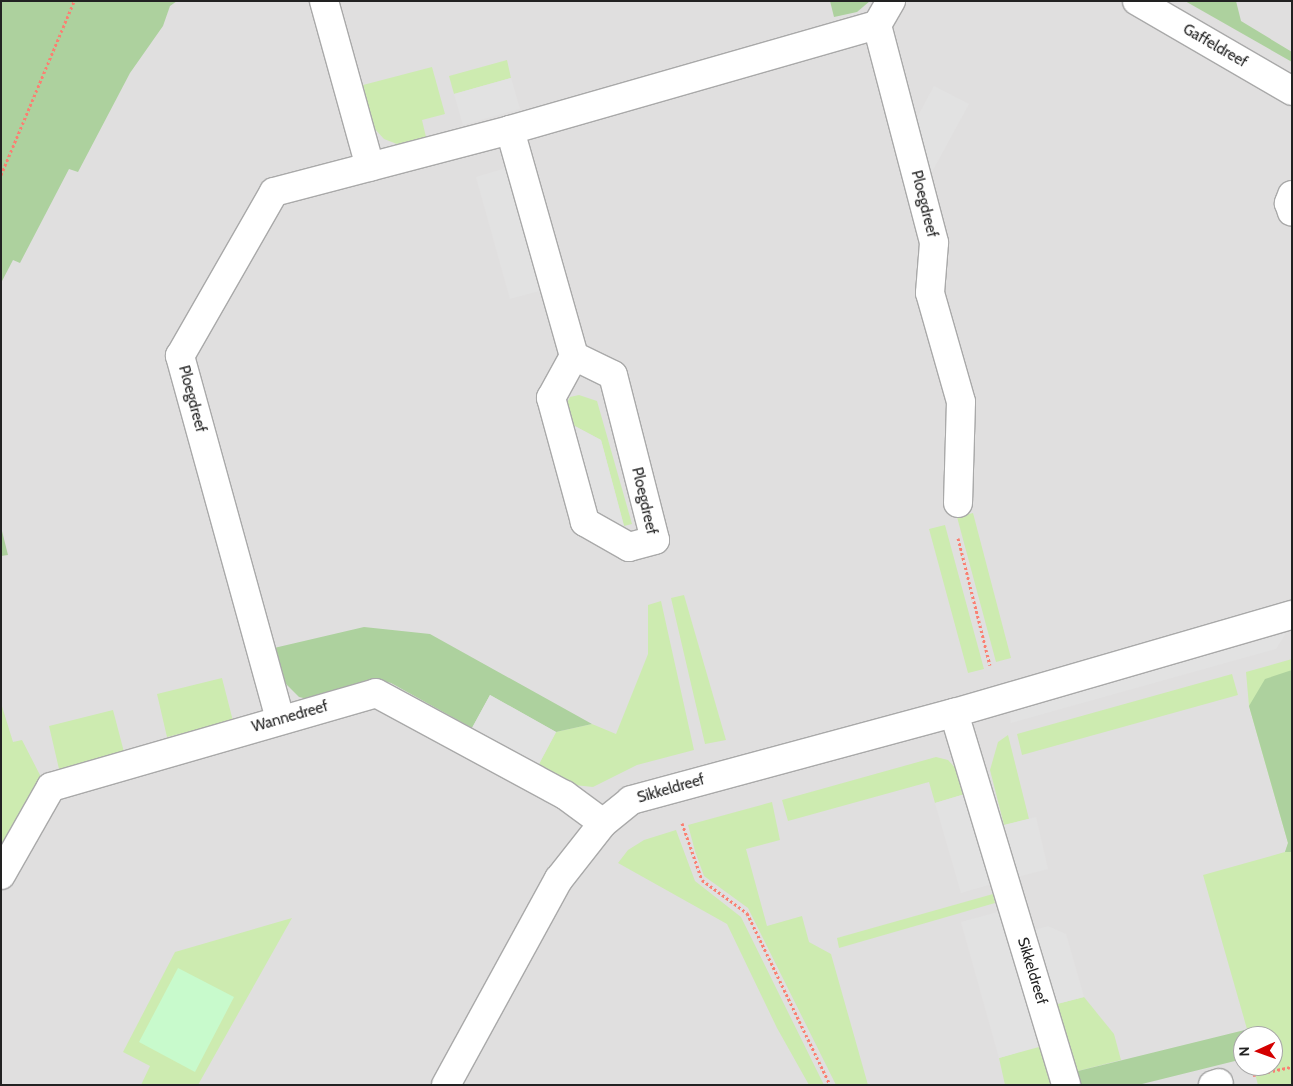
<!DOCTYPE html>
<html>
<head>
<meta charset="utf-8">
<style>
	body { margin:0 }
	#map { position:relative; width:1293px; height:1086px; overflow:hidden; background:#f2efe9; font-family:Cabin,sans-serif }
	div>[style] { position:absolute }
	[style*='--x'] { left:calc(var(--x)*1px); top:calc(var(--y)*1px); width:calc(var(--w)*1px); rotate:calc(var(--a)*1deg) }
	.residential>* { inset:0; background:#e0dfdf }
	.grass>* { inset:0; background:#cdebb0 }
	.forest>* { inset:0; background:#add19e }
	.park>* { inset:0; background:#c8facc }
	.parking>* { inset:0; background:#e2e2e2 }
	.path>* { height:3px; margin-top:-1.5px; transform-origin:0; background:repeating-linear-gradient(90deg,#fa8072 0 2.5px,transparent 0 5px) }
	.roads { filter:drop-shadow(1px 0 #a9a9a9) drop-shadow(-1px 0 #a9a9a9) drop-shadow(0 1px #a9a9a9) drop-shadow(0 -1px #a9a9a9) }
	.minor>* { height:28px; margin:-14px; padding:0 14px; transform-origin:14px; border-radius:14px; background:#fff }
	span { translate:-50% -50%; white-space:nowrap; text-align:center; line-height:1.15; -webkit-text-stroke:5px #fff; paint-order:stroke }
	.street-label { font-size:15px; color:#222 }
	.frame { position:absolute; inset:0; border:2px solid #222; pointer-events:none }
	.north { position:absolute; left:1233px; top:1026px; width:50px; height:50px; box-sizing:border-box; background:#fff; border:1px solid #a7a7a7; border-radius:50%; rotate:268deg; font-size:14px; font-weight:700; line-height:20px; text-align:center; color:#222 }
	.north::after { content:''; display:block; margin:auto; width:18px; height:22px; background:#d40000; clip-path:polygon(50% 0,100% 100%,50% 72%,0 100%) }
</style>
</head>
<body>
<div id="map">
	<div class="residential">
		<div style="clip-path:polygon(evenodd,36px 1px,1292px 1px,1292px 1085px,1px 1085px,1px 117px,36px 1px,1243px 1036px,1273px 1036px,1273px 1066px,1243px 1066px,1243px 1036px)"></div>
	</div>
	<div class="grass">
		<div style="clip-path:polygon(507px 60px,511px 78px,454px 94px,449px 76px)"></div>
		<div style="clip-path:polygon(432px 67px,445px 114px,422px 120px,426px 137px,397px 144px,384px 139px,374px 128px,363px 85px)"></div>
		<div style="clip-path:polygon(579px 395px,597px 401px,632px 524px,624px 526px,601px 440px,571px 424px,566px 405px,570px 397px)"></div>
		<div style="clip-path:polygon(973px 513px,1011px 658px,996px 662px,957px 517px)"></div>
		<div style="clip-path:polygon(945px 525px,984px 669px,968px 673px,929px 529px)"></div>
		<div style="clip-path:polygon(684px 595px,726px 740px,705px 744px,671px 598px)"></div>
		<div style="clip-path:polygon(661px 601px,694px 750px,637px 765px,593px 787px,574px 785px,539px 764px,556px 732px,592px 724px,616px 734px,648px 654px,648px 605px)"></div>
		<div style="clip-path:polygon(1292px 659px,1292px 1085px,1258px 1085px,1253px 1066px,1273px 1066px,1273px 1036px,1259px 1036px,1256px 1027px,1247px 1029px,1203px 875px,1285px 852px,1288px 843px,1249px 706px,1246px 672px)"></div>
		<div style="clip-path:polygon(1232px 674px,1238px 695px,1022px 755px,1017px 734px)"></div>
		<div style="clip-path:polygon(222px 678px,233px 721px,167px 737px,157px 694px)"></div>
		<div style="clip-path:polygon(1px 703px,13px 742px,22px 740px,41px 777px,1px 846px)"></div>
		<div style="clip-path:polygon(113px 710px,124px 752px,59px 769px,49px 726px)"></div>
		<div style="clip-path:polygon(1008px 735px,1029px 819px,1004px 825px,990px 770px,998px 742px)"></div>
		<div style="clip-path:polygon(936px 757px,948px 760px,959px 772px,965px 794px,935px 803px,929px 782px,788px 821px,782px 800px)"></div>
		<div style="clip-path:polygon(772px 802px,780px 840px,746px 849px,767px 926px,802px 916px,809px 942px,831px 954px,868px 1085px,836px 1085px,748px 908px,704px 876px,695px 851px,688px 825px)"></div>
		<div style="clip-path:polygon(676px 830px,695px 881px,741px 917px,824px 1085px,809px 1085px,777px 1028px,727px 924px,618px 863px,628px 850px,644px 840px)"></div>
		<div style="clip-path:polygon(993px 894px,995px 903px,839px 948px,837px 938px)"></div>
		<div style="clip-path:polygon(292px 918px,198px 1085px,141px 1085px,150px 1066px,123px 1052px,175px 952px)"></div>
		<div style="clip-path:polygon(1084px 997px,1114px 1034px,1121px 1060px,1074px 1072px,1057px 1004px)"></div>
		<div style="clip-path:polygon(1042px 1045px,1051px 1085px,1005px 1085px,999px 1058px)"></div>
	</div>
	<div class="forest">
		<div style="clip-path:polygon(1px 1px,177px 1px,170px 6px,163px 26px,130px 73px,78px 172px,69px 169px,20px 263px,13px 260px,1px 283px)"></div>
		<div style="clip-path:polygon(830px 1px,870px 1px,857px 12px,834px 17px)"></div>
		<div style="clip-path:polygon(1185px 1px,1236px 1px,1241px 21px,1292px 52px,1292px 62px)"></div>
		<div style="clip-path:polygon(1px 527px,8px 555px,1px 556px)"></div>
		<div style="clip-path:polygon(364px 627px,430px 634px,592px 724px,556px 732px,490px 695px,472px 728px,391px 683px,375px 679px,308px 699px,299px 697px,282px 680px,274px 648px)"></div>
		<div style="clip-path:polygon(1292px 670px,1292px 852px,1285px 852px,1288px 843px,1249px 706px,1265px 679px)"></div>
		<div style="clip-path:polygon(1257px 1027px,1259px 1036px,1243px 1036px,1243px 1059px,1138px 1085px,1078px 1085px,1074px 1072px)"></div>
	</div>
	<div class="park">
		<div style="clip-path:polygon(178px 968px,234px 997px,195px 1072px,139px 1042px)"></div>
	</div>
	<div class="parking">
		<div style="clip-path:polygon(511px 78px,520px 109px,463px 125px,454px 94px)"></div>
		<div style="clip-path:polygon(934px 86px,969px 104px,928px 179px,912px 127px)"></div>
		<div style="clip-path:polygon(506px 168px,540px 291px,510px 299px,476px 177px)"></div>
		<div style="clip-path:polygon(571px 424px,601px 440px,624px 526px,594px 511px)"></div>
		<div style="clip-path:polygon(1286px 633px,1276px 649px,1011px 723px,1009px 711px)"></div>
		<div style="clip-path:polygon(490px 695px,556px 732px,539px 764px,472px 728px)"></div>
		<div style="clip-path:polygon(965px 794px,992px 884px,961px 893px,935px 803px)"></div>
		<div style="clip-path:polygon(1036px 817px,1048px 869px,1017px 877px,1004px 825px)"></div>
		<div style="clip-path:polygon(1001px 911px,1039px 1047px,999px 1058px,961px 922px)"></div>
		<div style="clip-path:polygon(1048px 926px,1066px 934px,1084px 997px,1057px 1004px,1033px 930px)"></div>
	</div>
	<div class="path">
		<div style="--x:1;--y:175;--w:189;--a:-67.2"></div>
		<div style="--x:958;--y:538;--w:131;--a:75.9"></div>
		<div style="--x:682;--y:823;--w:60;--a:70.7"></div>
		<div style="--x:702;--y:880;--w:56;--a:36.3"></div>
		<div style="--x:747;--y:913;--w:191;--a:64.2"></div>
		<div style="--x:1253;--y:1075;--w:40;--a:-12"></div>
	</div>
	<div class="roads">
		<div class="minor">
			<div style="--x:324;--y:1;--w:172;--a:74.5"></div>
			<div style="--x:1137;--y:1;--w:179;--a:30.1"></div>
			<div style="--x:877;--y:25;--w:225;--a:75.3"></div>
			<div style="--x:934;--y:243;--w:50;--a:94.6"></div>
			<div style="--x:930;--y:293;--w:113;--a:74.1"></div>
			<div style="--x:961;--y:402;--w:101;--a:91.7"></div>
			<div style="--x:510;--y:130;--w:235;--a:74.2"></div>
			<div style="--x:1292;--y:195;--w:9;--a:111"></div>
			<div style="--x:1289;--y:203;--w:9;--a:72"></div>
			<div style="--x:574;--y:356;--w:43;--a:26"></div>
			<div style="--x:613;--y:375;--w:170;--a:75.7"></div>
			<div style="--x:655;--y:540;--w:27;--a:165"></div>
			<div style="--x:629;--y:547;--w:51;--a:-150.4"></div>
			<div style="--x:585;--y:522;--w:129;--a:-105.3"></div>
			<div style="--x:551;--y:398;--w:48;--a:-61.3"></div>
			<div style="--x:954;--y:713;--w:388;--a:73.2"></div>
			<div style="--x:280;--y:719;--w:377;--a:-105.4"></div>
			<div style="--x:180;--y:356;--w:189;--a:-60.2"></div>
			<div style="--x:274;--y:192;--w:244;--a:-14.7"></div>
			<div style="--x:510;--y:130;--w:382;--a:-16"></div>
			<div style="--x:877;--y:25;--w:28;--a:-60"></div>
			<div style="--x:1;--y:875;--w:101;--a:-60.4"></div>
			<div style="--x:51;--y:787;--w:338;--a:-16.1"></div>
			<div style="--x:376;--y:693;--w:215;--a:28.4"></div>
			<div style="--x:565;--y:795;--w:47;--a:36.4"></div>
			<div style="--x:446;--y:1085;--w:235;--a:-61.3"></div>
			<div style="--x:559;--y:879;--w:71;--a:-51.8"></div>
			<div style="--x:603;--y:823;--w:36;--a:-39"></div>
			<div style="--x:631;--y:800;--w:335;--a:-15.1"></div>
			<div style="--x:954;--y:713;--w:352;--a:-16.2"></div>
			<div style="--x:1213;--y:1085;--w:6;--a:-18"></div>
		</div>
	</div>
	<div class="street-label">
		<span style="left:1215px;top:46px;rotate:30deg">Gaffeldreef</span>
		<span style="left:924px;top:204px;rotate:76deg">Ploegdreef</span>
		<span style="left:192px;top:399px;rotate:75deg">Ploegdreef</span>
		<span style="left:644px;top:501px;rotate:77deg">Ploegdreef</span>
		<span style="left:290px;top:717px;rotate:-16deg">Wannedreef</span>
		<span style="left:671px;top:789px;rotate:-16deg">Sikkeldreef</span>
		<span style="left:1032px;top:971px;rotate:73deg">Sikkeldreef</span>
	</div>
	<div class="frame"></div>
	<div class="north">N</div>
</div>
</body>
</html>
